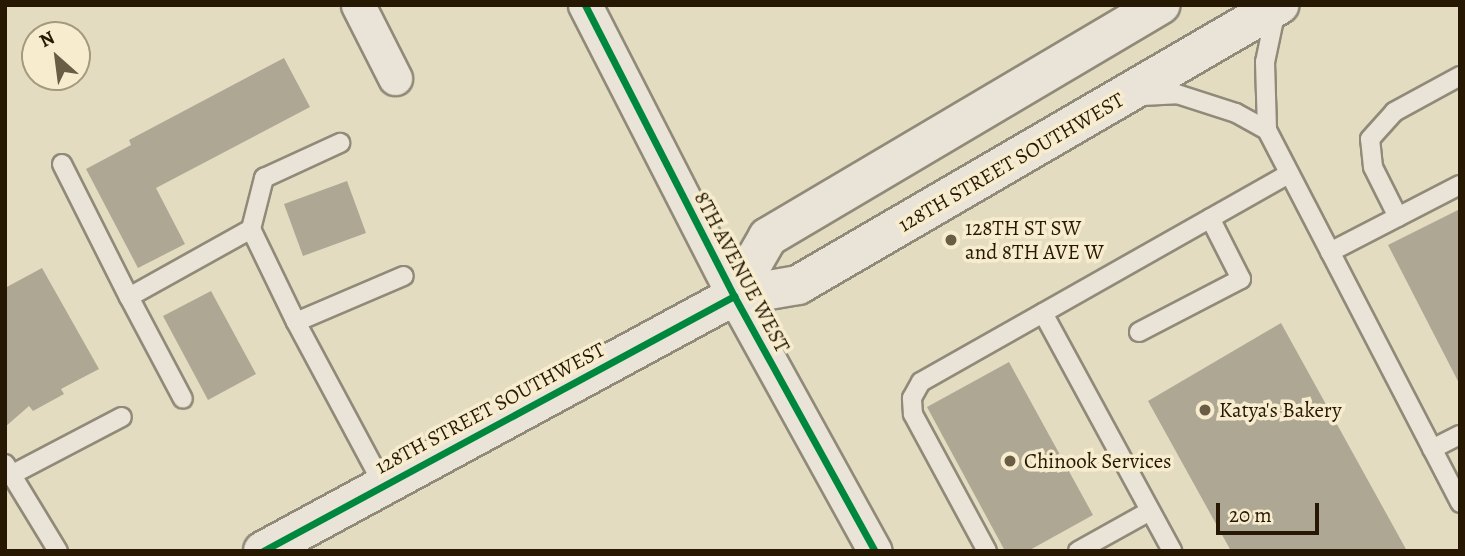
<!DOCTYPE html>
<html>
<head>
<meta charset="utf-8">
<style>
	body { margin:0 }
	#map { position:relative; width:1465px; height:556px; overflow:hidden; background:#e4dcc1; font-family:Alegreya,serif }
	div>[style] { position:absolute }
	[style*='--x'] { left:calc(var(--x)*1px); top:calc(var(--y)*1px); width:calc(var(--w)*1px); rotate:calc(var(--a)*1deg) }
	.building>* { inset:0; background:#aea794 }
	.roads { filter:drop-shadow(2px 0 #908a79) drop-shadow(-2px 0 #908a79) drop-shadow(0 2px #908a79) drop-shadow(0 -2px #908a79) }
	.lane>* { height:18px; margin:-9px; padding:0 9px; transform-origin:9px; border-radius:9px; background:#e9e4d7 }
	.street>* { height:33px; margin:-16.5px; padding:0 16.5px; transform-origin:16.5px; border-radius:16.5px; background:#e9e4d7 }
	.secondary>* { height:38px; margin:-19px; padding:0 19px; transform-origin:19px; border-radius:19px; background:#e9e4d7 }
	.cycleway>* { height:7px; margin:-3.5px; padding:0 3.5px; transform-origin:3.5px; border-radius:3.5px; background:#00873e }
	.dots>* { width:19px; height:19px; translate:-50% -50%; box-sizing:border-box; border:4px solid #f7edce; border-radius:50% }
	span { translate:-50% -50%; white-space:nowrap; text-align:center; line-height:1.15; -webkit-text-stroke:7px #f7edce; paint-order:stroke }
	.street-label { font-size:21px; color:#271804 }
	.poi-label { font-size:21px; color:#271804 }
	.left { translate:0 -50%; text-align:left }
	.frame { position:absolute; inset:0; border:7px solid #271804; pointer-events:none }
	.north { position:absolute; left:21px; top:21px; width:70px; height:70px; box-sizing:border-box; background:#f7edce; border:2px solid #a4987d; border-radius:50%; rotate:332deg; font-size:19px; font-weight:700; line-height:28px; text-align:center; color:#271804 }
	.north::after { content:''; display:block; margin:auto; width:24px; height:32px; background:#695d46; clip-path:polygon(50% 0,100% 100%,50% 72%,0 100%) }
	.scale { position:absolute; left:1216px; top:503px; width:103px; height:32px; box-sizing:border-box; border:4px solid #271804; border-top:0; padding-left:9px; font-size:21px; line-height:24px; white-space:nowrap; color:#271804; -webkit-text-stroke:5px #f7edce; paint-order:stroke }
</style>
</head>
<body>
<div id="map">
	<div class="building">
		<div style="clip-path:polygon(284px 58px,310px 107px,156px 188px,185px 244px,138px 268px,86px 169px,131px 145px,129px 140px)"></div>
		<div style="clip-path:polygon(347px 181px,366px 233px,303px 256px,284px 204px)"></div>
		<div style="clip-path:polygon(1460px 209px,1460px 385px,1388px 245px)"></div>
		<div style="clip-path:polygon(42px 268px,99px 369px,61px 389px,64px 394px,33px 411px,29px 406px,5px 427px,5px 288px)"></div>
		<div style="clip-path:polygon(211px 291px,256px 374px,208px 400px,163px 316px)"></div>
		<div style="clip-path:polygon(1281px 323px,1407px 551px,1231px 551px,1148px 401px)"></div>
		<div style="clip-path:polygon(1009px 362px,1093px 515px,1028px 551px,1005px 551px,927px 407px)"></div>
	</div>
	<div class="roads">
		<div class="lane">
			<div style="--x:1276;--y:10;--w:53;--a:101.9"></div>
			<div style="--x:1265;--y:62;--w:68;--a:88.3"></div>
			<div style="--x:1267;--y:130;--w:420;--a:62.6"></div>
			<div style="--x:1142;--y:96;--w:35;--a:-3"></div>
			<div style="--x:1177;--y:94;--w:62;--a:17.9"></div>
			<div style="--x:1236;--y:113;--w:35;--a:29"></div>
			<div style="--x:62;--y:164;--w:149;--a:63.3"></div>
			<div style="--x:129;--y:297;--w:140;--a:-29.1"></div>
			<div style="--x:251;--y:229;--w:103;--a:64.2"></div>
			<div style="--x:296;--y:322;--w:186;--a:61.8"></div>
			<div style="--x:1398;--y:217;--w:56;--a:-116.6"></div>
			<div style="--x:1373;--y:167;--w:28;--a:-96"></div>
			<div style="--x:1370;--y:139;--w:36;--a:-48"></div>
			<div style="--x:1394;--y:112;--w:75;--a:-28.6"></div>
			<div style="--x:251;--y:229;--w:53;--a:-75.7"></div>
			<div style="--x:264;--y:178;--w:84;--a:-24.7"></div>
			<div style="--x:1330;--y:252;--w:146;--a:-27.3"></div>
			<div style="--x:129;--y:297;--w:115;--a:62.1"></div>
			<div style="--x:1043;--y:313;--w:271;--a:61.5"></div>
			<div style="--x:296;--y:322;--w:117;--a:-23.1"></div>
			<div style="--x:1139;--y:332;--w:115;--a:-27.5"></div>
			<div style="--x:1241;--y:279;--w:68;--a:-116.9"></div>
			<div style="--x:1432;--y:449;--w:31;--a:-27"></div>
			<div style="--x:5;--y:464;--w:102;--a:58.7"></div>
			<div style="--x:11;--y:475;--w:125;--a:-27.6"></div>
			<div style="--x:987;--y:551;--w:156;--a:-118.4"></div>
			<div style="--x:913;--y:414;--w:16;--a:-94"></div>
			<div style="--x:912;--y:398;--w:18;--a:-61"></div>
			<div style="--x:921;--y:382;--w:423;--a:-29.5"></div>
			<div style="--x:1078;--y:551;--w:82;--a:-29.1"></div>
		</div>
		<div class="street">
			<div style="--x:358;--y:5;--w:82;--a:63.1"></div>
			<div style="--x:585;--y:5;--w:327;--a:62.9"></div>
			<div style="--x:734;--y:296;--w:291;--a:61.1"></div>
		</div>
		<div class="secondary">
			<div style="--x:734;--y:296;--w:68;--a:-60"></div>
			<div style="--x:768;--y:237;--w:456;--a:-30.6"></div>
			<div style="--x:263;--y:551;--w:536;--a:-28.43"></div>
			<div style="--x:734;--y:296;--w:65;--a:-9.8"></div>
			<div style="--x:798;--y:285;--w:557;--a:-30.2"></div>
		</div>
	</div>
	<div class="cycleway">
		<div style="--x:585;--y:5;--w:327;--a:62.9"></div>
		<div style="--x:734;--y:296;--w:291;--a:61.1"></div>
		<div style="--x:263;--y:551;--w:536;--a:-28.43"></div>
	</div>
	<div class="dots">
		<div style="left:951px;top:240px;background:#695d46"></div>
		<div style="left:1205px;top:410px;background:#695d46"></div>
		<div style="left:1010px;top:461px;background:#695d46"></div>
	</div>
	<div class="street-label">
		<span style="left:1011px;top:162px;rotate:-30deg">128TH STREET SOUTHWEST</span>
		<span style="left:742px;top:272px;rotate:62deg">8TH AVENUE WEST</span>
		<span style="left:490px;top:408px;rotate:-28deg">128TH STREET SOUTHWEST</span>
	</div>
	<div class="poi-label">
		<span class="left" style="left:965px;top:240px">128TH ST SW<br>and 8TH AVE W</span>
		<span class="left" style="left:1219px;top:410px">Katya's Bakery</span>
		<span class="left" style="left:1024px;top:461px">Chinook Services</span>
	</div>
	<div class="frame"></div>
	<div class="north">N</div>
	<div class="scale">20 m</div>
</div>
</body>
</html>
